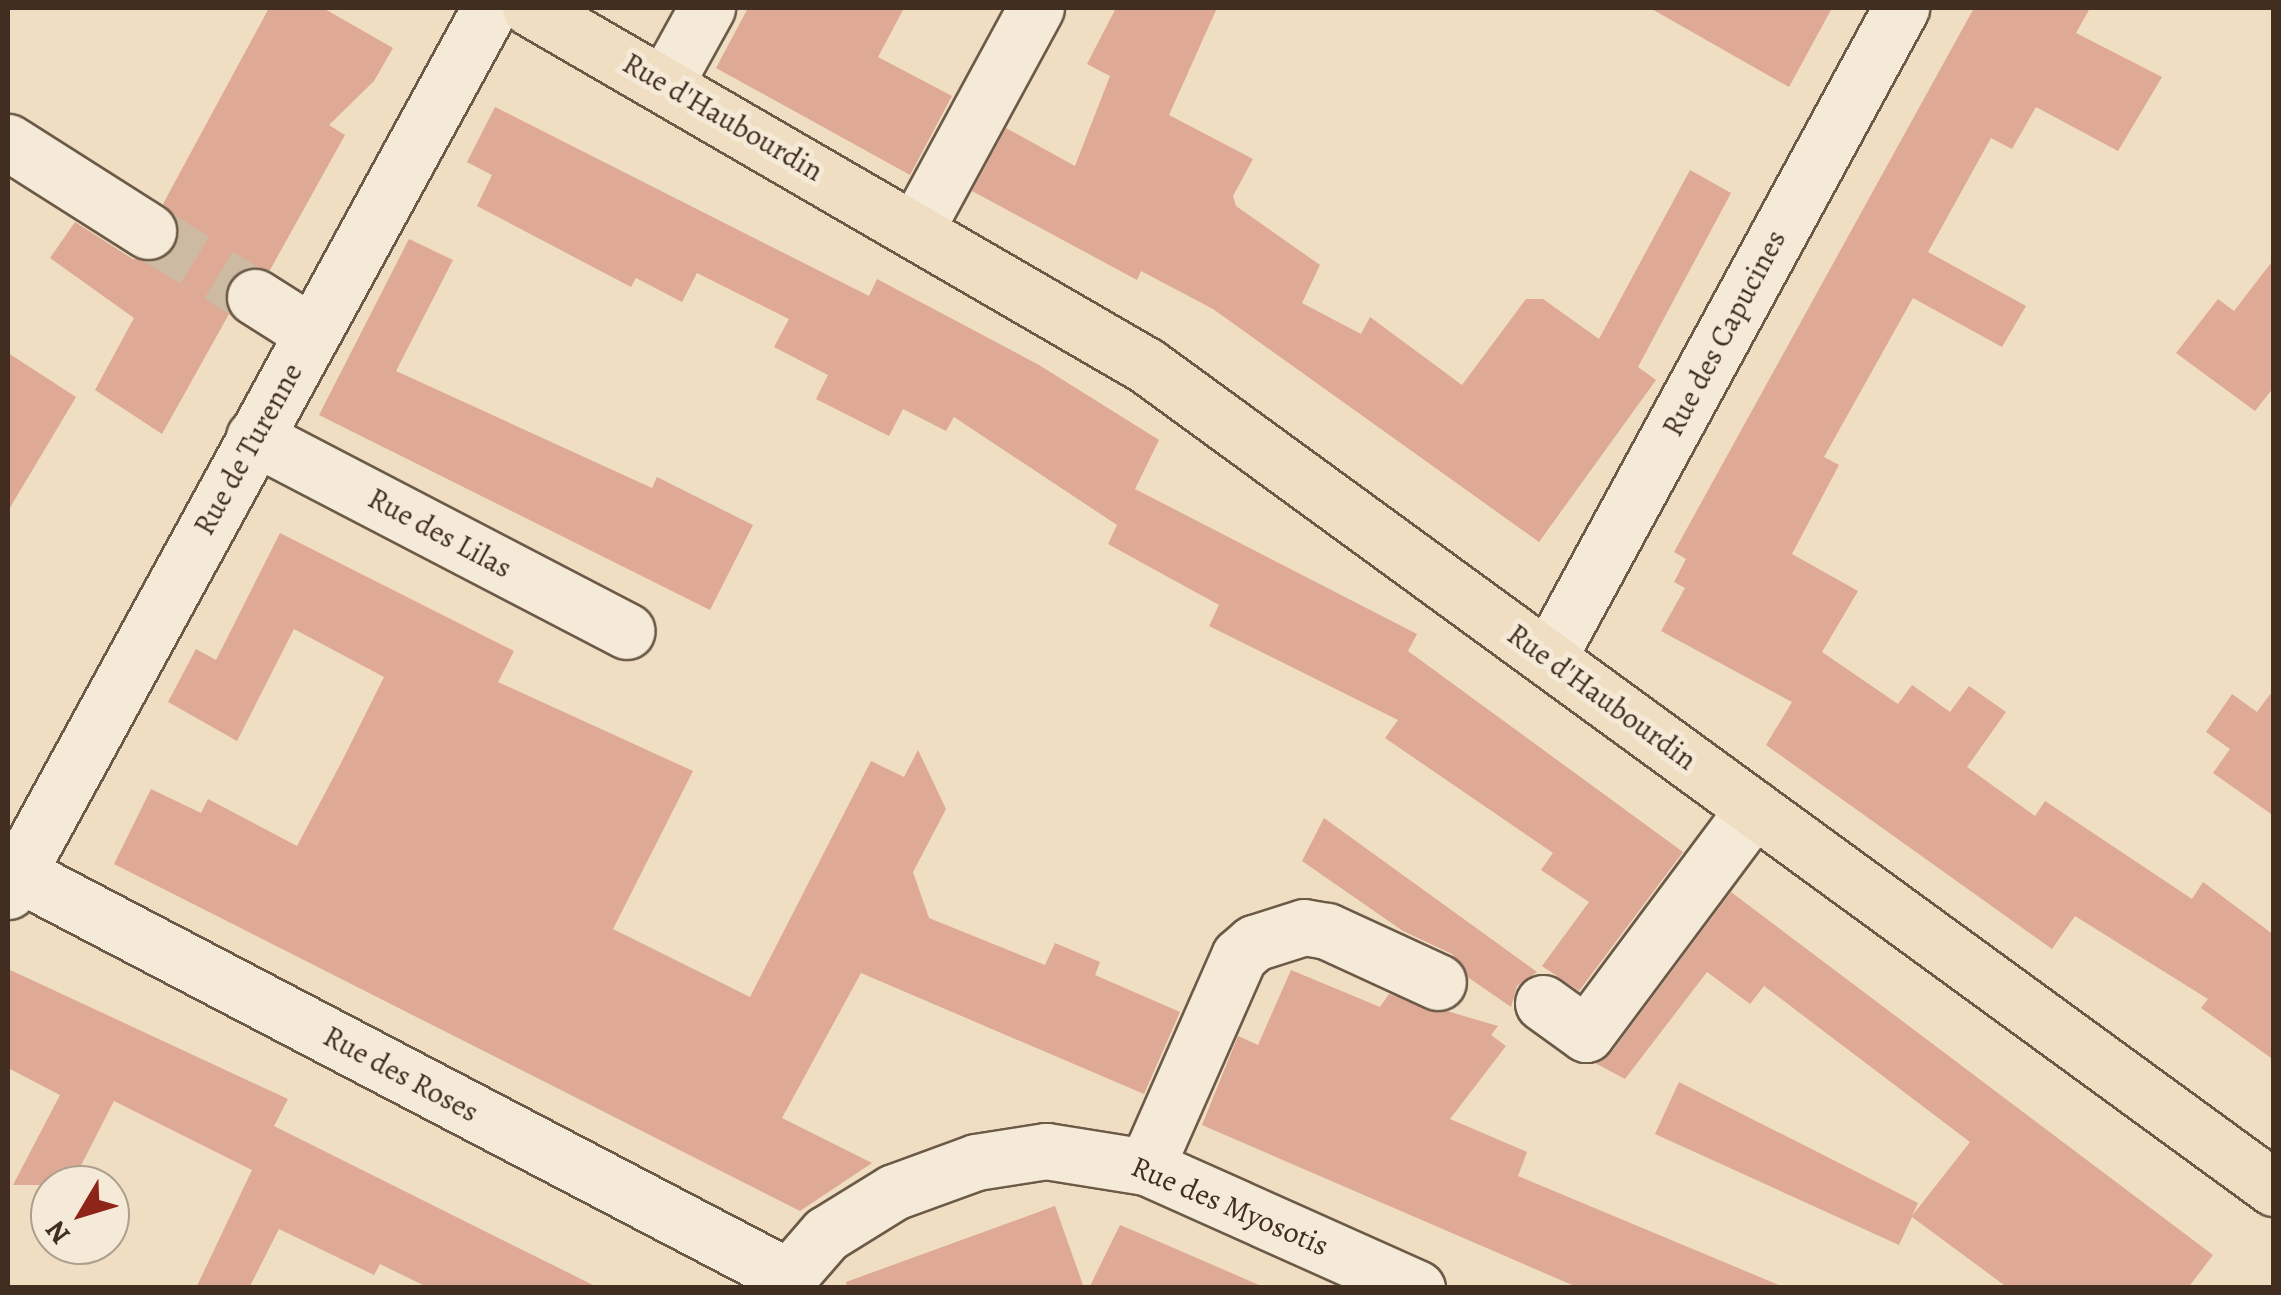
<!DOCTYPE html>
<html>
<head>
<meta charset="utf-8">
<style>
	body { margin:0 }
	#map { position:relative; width:2281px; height:1295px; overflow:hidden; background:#efdec2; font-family:Alegreya,serif }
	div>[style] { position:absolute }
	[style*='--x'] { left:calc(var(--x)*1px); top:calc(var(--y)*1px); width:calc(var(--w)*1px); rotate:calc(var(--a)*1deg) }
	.building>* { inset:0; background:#dea995 }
	.minor-tunnel>* { height:55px; margin-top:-27.5px; transform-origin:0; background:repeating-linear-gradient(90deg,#ccbba2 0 55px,transparent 0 83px) }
	.roads { filter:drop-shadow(2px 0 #6c5a48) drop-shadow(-2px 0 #6c5a48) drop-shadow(0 2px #6c5a48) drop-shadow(0 -2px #6c5a48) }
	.minor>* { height:55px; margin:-27.5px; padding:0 27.5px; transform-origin:27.5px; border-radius:27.5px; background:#f5ead7 }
	.major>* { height:55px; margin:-27.5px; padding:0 27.5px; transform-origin:27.5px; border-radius:27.5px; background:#efdec2 }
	span { translate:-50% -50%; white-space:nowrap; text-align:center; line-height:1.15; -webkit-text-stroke:10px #f5ead7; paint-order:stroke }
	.street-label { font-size:30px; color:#412e20 }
	.frame { position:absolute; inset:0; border:10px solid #412e20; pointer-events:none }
	.north { position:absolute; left:30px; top:1165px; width:100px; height:100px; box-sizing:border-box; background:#f5ead7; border:2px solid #ad9f8e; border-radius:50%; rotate:232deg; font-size:28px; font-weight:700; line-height:40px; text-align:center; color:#412e20 }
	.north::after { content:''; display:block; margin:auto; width:35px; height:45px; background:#8f2418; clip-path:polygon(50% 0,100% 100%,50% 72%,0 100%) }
</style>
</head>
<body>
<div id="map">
	<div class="building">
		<div style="clip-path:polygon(269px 8px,323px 8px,393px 48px,374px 81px,329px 125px,345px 135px,270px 270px,241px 269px,228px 281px,229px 314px,162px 434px,95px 390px,134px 318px,50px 258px,75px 222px,133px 259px,162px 259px,174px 249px,176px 217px,163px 204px)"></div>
		<div style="clip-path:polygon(748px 8px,904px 8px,878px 57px,952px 96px,910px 175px,716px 68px)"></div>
		<div style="clip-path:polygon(1116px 8px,1217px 8px,1169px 115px,1253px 159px,1233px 196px,1236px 206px,1320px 265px,1302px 303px,1361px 334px,1370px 317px,1462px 385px,1526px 299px,1543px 299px,1599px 339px,1690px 170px,1731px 193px,1638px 367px,1656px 380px,1539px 542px,1213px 309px,1141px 271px,1137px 280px,972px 191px,1006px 128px,1075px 166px,1110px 76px,1087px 64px)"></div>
		<div style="clip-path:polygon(1650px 8px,1832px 8px,1789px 87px)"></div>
		<div style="clip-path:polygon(1974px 8px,2090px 8px,2076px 33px,2162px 77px,2118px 151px,2036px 107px,2012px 149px,1991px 138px,1928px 252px,2026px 306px,2002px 347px,1913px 298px,1824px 457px,1839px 465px,1792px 554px,1858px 591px,1822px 652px,1898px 704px,1912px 685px,1950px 712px,1969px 686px,2006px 712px,1967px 767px,2035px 816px,2045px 801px,2192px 899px,2203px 882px,2274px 935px,2274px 1060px,2201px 1008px,2208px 999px,2075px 916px,2052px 949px,1766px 745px,1792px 702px,1661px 631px,1685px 588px,1674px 582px,1686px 559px,1674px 552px)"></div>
		<div style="clip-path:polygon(495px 107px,869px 296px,877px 279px,1039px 365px,1159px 440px,1135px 489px,1417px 634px,1408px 651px,1683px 852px,1579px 991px,1542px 966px,1589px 902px,1541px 870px,1553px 853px,1385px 738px,1398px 720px,1209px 626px,1219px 605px,1108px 544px,1117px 525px,954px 417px,946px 431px,903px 409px,889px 436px,816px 399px,828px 375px,774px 347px,789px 319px,697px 273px,682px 302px,636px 278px,631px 287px,477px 206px,492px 175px,467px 162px)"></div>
		<div style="clip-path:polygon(409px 239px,453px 260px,396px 371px,652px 488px,657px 477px,753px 525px,710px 610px,319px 415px)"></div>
		<div style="clip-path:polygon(2274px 259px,2274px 387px,2255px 411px,2176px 353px,2218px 299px,2234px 311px)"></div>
		<div style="clip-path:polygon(8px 353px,76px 397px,8px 511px)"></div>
		<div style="clip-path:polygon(280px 533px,514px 651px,498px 682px,693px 771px,613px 929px,750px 997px,871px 761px,904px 777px,918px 750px,946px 809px,913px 872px,929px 918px,1045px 965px,1055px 943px,1100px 962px,1095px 975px,1180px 1012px,1144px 1094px,861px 973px,782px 1118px,872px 1163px,800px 1211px,114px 864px,151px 789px,201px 813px,208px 799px,297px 846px,341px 763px,384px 677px,294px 629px,237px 741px,168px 702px,196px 649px,216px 660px)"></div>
		<div style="clip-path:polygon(2274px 689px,2274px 816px,2213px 773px,2230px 749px,2206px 732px,2232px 694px,2257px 712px)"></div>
		<div style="clip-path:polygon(1324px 818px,1537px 972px,1517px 986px,1511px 1007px,1469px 978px,1452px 954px,1403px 931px,1302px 861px)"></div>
		<div style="clip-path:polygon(1731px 892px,2213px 1255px,2188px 1288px,2008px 1288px,1912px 1217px,1899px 1245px,1655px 1134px,1679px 1082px,1918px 1203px,1912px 1216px,1970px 1142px,1764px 986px,1750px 1004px,1707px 972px,1625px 1079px,1595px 1063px,1611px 1053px)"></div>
		<div style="clip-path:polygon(8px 969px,288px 1099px,274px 1126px,599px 1288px,429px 1288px,380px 1264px,374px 1275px,279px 1229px,249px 1288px,196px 1288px,252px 1170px,114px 1101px,71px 1185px,13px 1185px,60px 1095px,8px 1068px)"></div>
		<div style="clip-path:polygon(1291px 970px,1380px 1007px,1389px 994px,1498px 1026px,1491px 1035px,1506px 1046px,1450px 1119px,1527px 1152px,1518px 1176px,1786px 1288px,1579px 1288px,1202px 1125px,1238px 1036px,1258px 1045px)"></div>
		<div style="clip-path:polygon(1055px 1206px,1084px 1288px,847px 1288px,846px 1282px)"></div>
		<div style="clip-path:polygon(1120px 1225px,1146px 1236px,1266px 1288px,1089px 1288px)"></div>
	</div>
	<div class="minor-tunnel">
		<div style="--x:148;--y:231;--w:126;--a:31.7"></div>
	</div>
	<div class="roads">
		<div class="minor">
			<div style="--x:665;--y:84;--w:87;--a:-61.1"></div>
			<div style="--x:8;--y:142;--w:166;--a:32.4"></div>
			<div style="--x:917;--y:227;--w:249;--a:-61.5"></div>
			<div style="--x:255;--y:297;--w:67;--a:32.3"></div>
			<div style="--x:254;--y:437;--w:420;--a:27.5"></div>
			<div style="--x:1548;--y:658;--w:740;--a:-61.49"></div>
			<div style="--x:17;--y:873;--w:867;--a:27.63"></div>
			<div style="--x:8;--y:891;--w:1006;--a:-61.37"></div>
			<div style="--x:1543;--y:1003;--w:53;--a:35.8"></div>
			<div style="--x:1586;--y:1034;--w:281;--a:-53.3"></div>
			<div style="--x:1146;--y:1167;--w:231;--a:-66.2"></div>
			<div style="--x:1239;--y:956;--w:20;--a:-41"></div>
			<div style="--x:1254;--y:943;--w:52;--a:-17.7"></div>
			<div style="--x:1304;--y:927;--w:23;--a:10"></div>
			<div style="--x:1327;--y:931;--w:122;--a:24.7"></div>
			<div style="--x:779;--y:1288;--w:72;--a:-49"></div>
			<div style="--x:826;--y:1234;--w:80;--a:-31.7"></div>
			<div style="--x:894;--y:1192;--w:87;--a:-20.1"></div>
			<div style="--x:976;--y:1162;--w:71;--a:-8.9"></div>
			<div style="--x:1046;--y:1151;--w:101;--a:9.1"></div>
			<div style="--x:1146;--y:1167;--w:297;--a:24.1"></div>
		</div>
		<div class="major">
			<div style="--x:530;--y:8;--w:713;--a:30.12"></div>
			<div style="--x:1147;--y:366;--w:1395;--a:36.11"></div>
		</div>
	</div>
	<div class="street-label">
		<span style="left:723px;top:117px;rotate:30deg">Rue d'Haubourdin</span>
		<span style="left:1724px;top:333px;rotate:-62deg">Rue des Capucines</span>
		<span style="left:248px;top:449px;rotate:-61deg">Rue de Turenne</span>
		<span style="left:440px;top:533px;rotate:28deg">Rue des Lilas</span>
		<span style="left:1602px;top:697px;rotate:36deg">Rue d'Haubourdin</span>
		<span style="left:401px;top:1074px;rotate:28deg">Rue des Roses</span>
		<span style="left:1230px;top:1206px;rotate:23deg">Rue des Myosotis</span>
	</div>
	<div class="frame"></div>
	<div class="north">N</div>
</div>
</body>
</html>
